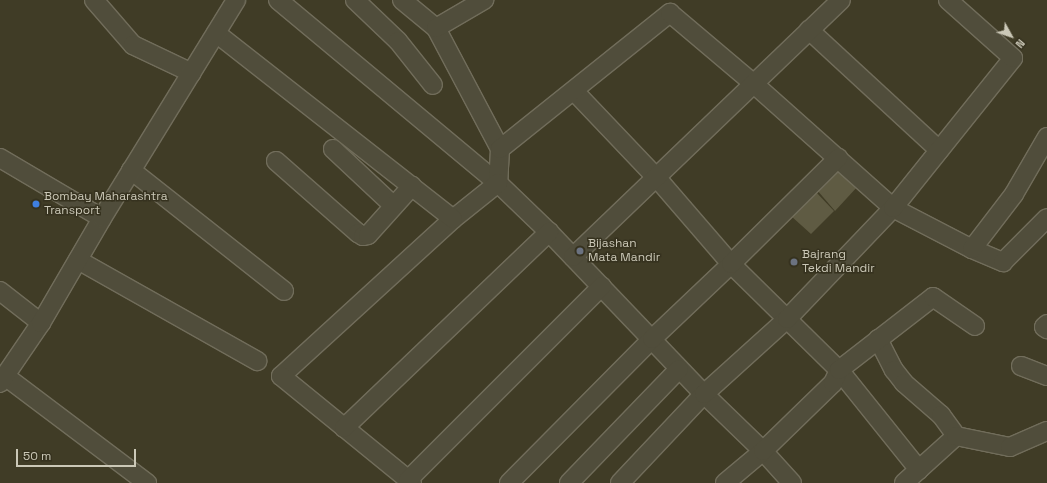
<!DOCTYPE html>
<html>
<head>
<meta charset="utf-8">
<style>
	body { margin:0 }
	#map { position:relative; width:1047px; height:483px; overflow:hidden; background:#403c26; font-family:"Space Grotesk",sans-serif }
	div>[style] { position:absolute }
	[style*='--x'] { left:calc(var(--x)*1px); top:calc(var(--y)*1px); width:calc(var(--w)*1px); rotate:calc(var(--a)*1deg) }
	.building>* { inset:0; background:#5f5b43 }
	.roads { filter:drop-shadow(1px 0 #716d5b) drop-shadow(-1px 0 #716d5b) drop-shadow(0 1px #716d5b) drop-shadow(0 -1px #716d5b) }
	.minor>* { height:18px; margin:-9px; padding:0 9px; transform-origin:9px; border-radius:9px; background:#504d3b }
	.dots>* { width:11px; height:11px; translate:-50% -50%; box-sizing:border-box; border:2px solid #36321f; border-radius:50% }
	span { translate:-50% -50%; white-space:nowrap; text-align:center; line-height:1.15; -webkit-text-stroke:3px #36321f; paint-order:stroke }
	.poi-label { font-size:12px; color:#cbc8b7 }
	.left { translate:0 -50%; text-align:left }
	.north { position:absolute; left:991px; top:16px; width:40px; height:40px; -webkit-text-stroke:3px #36321f; paint-order:stroke; rotate:130deg; font-size:11px; font-weight:700; line-height:16px; text-align:center; color:#cbc8b7 }
	.north::after { content:''; display:block; margin:auto; width:14px; height:18px; background:#cbc8b7; clip-path:polygon(50% 0,100% 100%,50% 72%,0 100%) }
	.scale { position:absolute; left:16px; top:449px; width:120px; height:18px; box-sizing:border-box; border:2px solid #cbc8b7; border-top:0; padding-left:5px; font-size:12px; line-height:14px; white-space:nowrap; color:#cbc8b7; -webkit-text-stroke:3px #36321f; paint-order:stroke }
</style>
</head>
<body>
<div id="map">
	<div class="building">
		<div style="clip-path:polygon(839px 167px,858px 186px,835px 211px,817px 190px)"></div>
		<div style="clip-path:polygon(815px 191px,834px 211px,811px 234px,791px 216px)"></div>
	</div>
	<div class="roads">
		<div class="minor">
			<div style="--x:94;--y:0;--w:60;--a:49.1"></div>
			<div style="--x:133;--y:45;--w:65;--a:25.4"></div>
			<div style="--x:278;--y:0;--w:286;--a:39.8"></div>
			<div style="--x:498;--y:183;--w:71;--a:43.9"></div>
			<div style="--x:549;--y:232;--w:224;--a:46.3"></div>
			<div style="--x:704;--y:394;--w:82;--a:44"></div>
			<div style="--x:763;--y:451;--w:43;--a:47.8"></div>
			<div style="--x:355;--y:0;--w:59;--a:43.6"></div>
			<div style="--x:398;--y:41;--w:56;--a:51.5"></div>
			<div style="--x:402;--y:0;--w:44;--a:39.5"></div>
			<div style="--x:436;--y:28;--w:137;--a:62.1"></div>
			<div style="--x:500;--y:149;--w:34;--a:93"></div>
			<div style="--x:498;--y:183;--w:58;--a:141.3"></div>
			<div style="--x:453;--y:219;--w:233;--a:137.6"></div>
			<div style="--x:281;--y:376;--w:169;--a:39.2"></div>
			<div style="--x:436;--y:28;--w:56;--a:-30.3"></div>
			<div style="--x:809;--y:30;--w:177;--a:42.7"></div>
			<div style="--x:216;--y:33;--w:301;--a:38.1"></div>
			<div style="--x:574;--y:91;--w:119;--a:46.4"></div>
			<div style="--x:656;--y:177;--w:115;--a:49.2"></div>
			<div style="--x:731;--y:264;--w:151;--a:44.5"></div>
			<div style="--x:839;--y:370;--w:128;--a:51.3"></div>
			<div style="--x:333;--y:149;--w:83;--a:43.1"></div>
			<div style="--x:500;--y:149;--w:218;--a:-38.7"></div>
			<div style="--x:670;--y:13;--w:110;--a:40.2"></div>
			<div style="--x:754;--y:84;--w:186;--a:41.7"></div>
			<div style="--x:893;--y:208;--w:89;--a:27.4"></div>
			<div style="--x:972;--y:249;--w:34;--a:23"></div>
			<div style="--x:1003;--y:262;--w:62;--a:-45"></div>
			<div style="--x:0;--y:158;--w:118;--a:30.5"></div>
			<div style="--x:276;--y:161;--w:109;--a:41.3"></div>
			<div style="--x:358;--y:233;--w:6;--a:31"></div>
			<div style="--x:363;--y:236;--w:5;--a:-11"></div>
			<div style="--x:368;--y:235;--w:66;--a:-48.1"></div>
			<div style="--x:131;--y:170;--w:195;--a:38.3"></div>
			<div style="--x:972;--y:249;--w:69;--a:-52.6"></div>
			<div style="--x:1014;--y:194;--w:66;--a:-59.9"></div>
			<div style="--x:573;--y:257;--w:371;--a:-43.8"></div>
			<div style="--x:78;--y:260;--w:206;--a:29.4"></div>
			<div style="--x:0;--y:291;--w:52;--a:38"></div>
			<div style="--x:1047;--y:324;--w:4;--a:135"></div>
			<div style="--x:1044;--y:327;--w:4;--a:34"></div>
			<div style="--x:878;--y:339;--w:35;--a:63"></div>
			<div style="--x:894;--y:370;--w:16;--a:52"></div>
			<div style="--x:904;--y:383;--w:49;--a:40.9"></div>
			<div style="--x:941;--y:415;--w:26;--a:54"></div>
			<div style="--x:1021;--y:366;--w:28;--a:21"></div>
			<div style="--x:5;--y:376;--w:178;--a:37"></div>
			<div style="--x:0;--y:383;--w:73;--a:-55.7"></div>
			<div style="--x:41;--y:323;--w:121;--a:-59.8"></div>
			<div style="--x:102;--y:218;--w:256;--a:-58.4"></div>
			<div style="--x:344;--y:428;--w:284;--a:-43.7"></div>
			<div style="--x:408;--y:480;--w:274;--a:-45"></div>
			<div style="--x:509;--y:483;--w:203;--a:-45.2"></div>
			<div style="--x:652;--y:339;--w:109;--a:-43.5"></div>
			<div style="--x:731;--y:264;--w:151;--a:-44.7"></div>
			<div style="--x:569;--y:483;--w:158;--a:-46"></div>
			<div style="--x:620;--y:483;--w:122;--a:-46.7"></div>
			<div style="--x:704;--y:394;--w:112;--a:-42.1"></div>
			<div style="--x:787;--y:319;--w:153;--a:-46.3"></div>
			<div style="--x:893;--y:208;--w:192;--a:-51.3"></div>
			<div style="--x:1013;--y:58;--w:87;--a:-138.3"></div>
			<div style="--x:725;--y:483;--w:50;--a:-40.1"></div>
			<div style="--x:763;--y:451;--w:98;--a:-44.2"></div>
			<div style="--x:833;--y:383;--w:14;--a:-65"></div>
			<div style="--x:839;--y:370;--w:119;--a:-37.8"></div>
			<div style="--x:933;--y:297;--w:51;--a:34.6"></div>
			<div style="--x:904;--y:483;--w:70;--a:-42.1"></div>
			<div style="--x:956;--y:436;--w:55;--a:11.5"></div>
			<div style="--x:1010;--y:447;--w:40;--a:-23.4"></div>
		</div>
	</div>
	<div class="dots">
		<div style="left:36px;top:204px;background:#3f7fe0"></div>
		<div style="left:580px;top:251px;background:#6b7280"></div>
		<div style="left:794px;top:262px;background:#6b7280"></div>
	</div>
	<div class="poi-label">
		<span class="left" style="left:44px;top:204px">Bombay Maharashtra<br>Transport</span>
		<span class="left" style="left:588px;top:251px">Bijashan<br>Mata Mandir</span>
		<span class="left" style="left:802px;top:262px">Bajrang<br>Tekdi Mandir</span>
	</div>
	<div class="north">N</div>
	<div class="scale">50 m</div>
</div>
</body>
</html>
